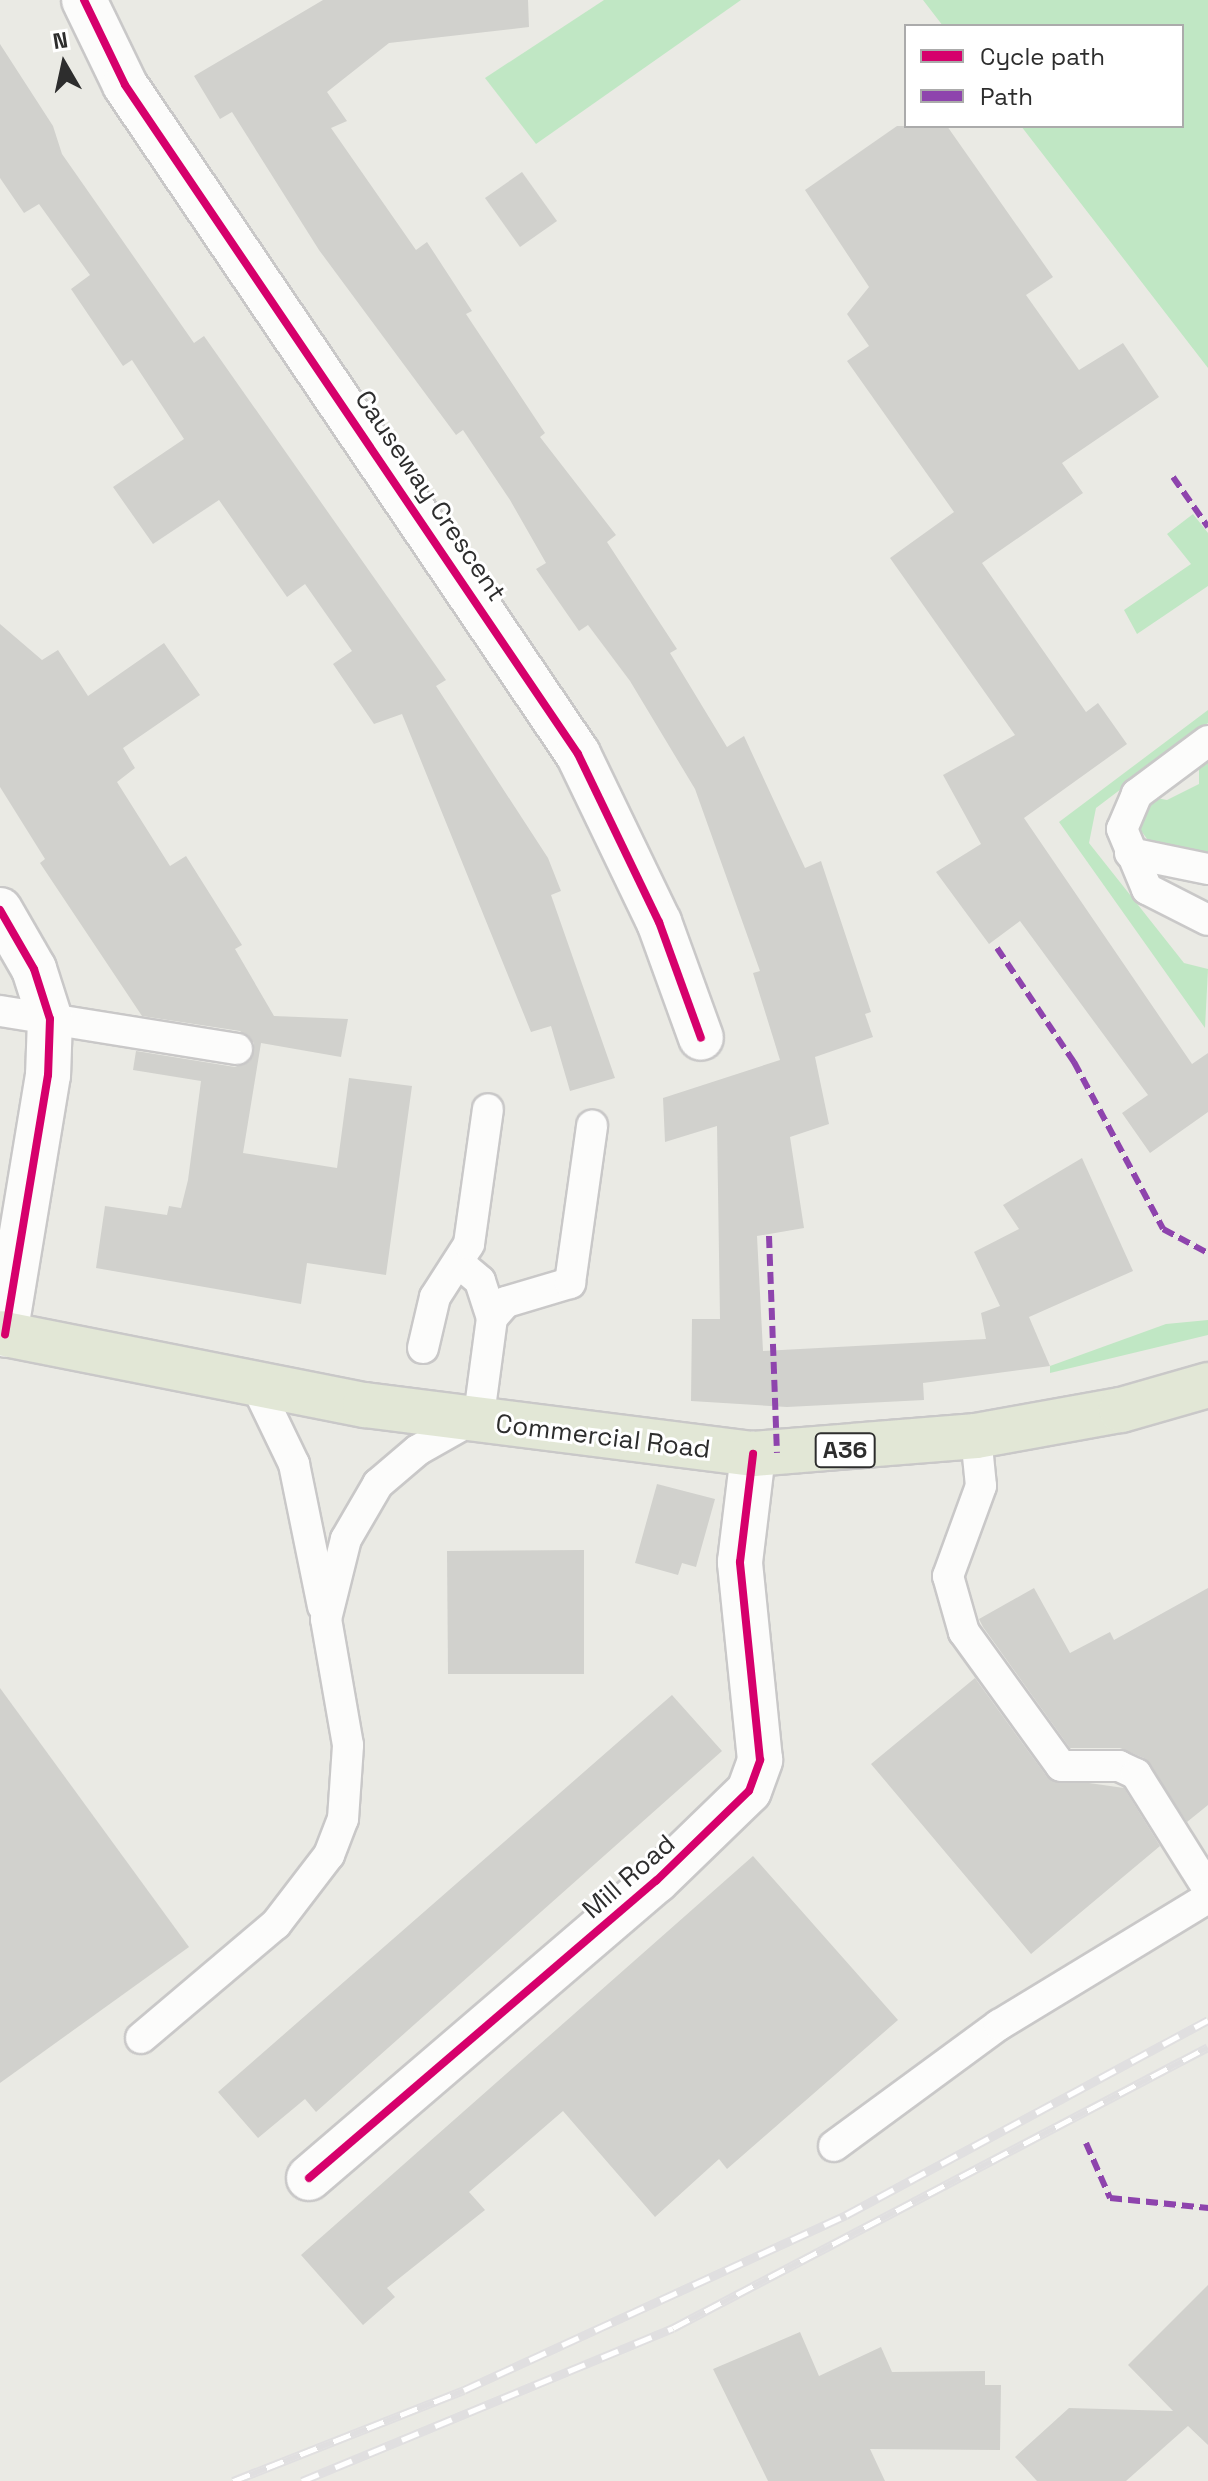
<!DOCTYPE html>
<html>
<head>
<meta charset="utf-8">
<style>
	body { margin:0 }
	#map { position:relative; width:1208px; height:2481px; overflow:hidden; background:#eaeae4; font-family:"Space Grotesk",sans-serif }
	div>[style] { position:absolute }
	[style*='--x'] { left:calc(var(--x)*1px); top:calc(var(--y)*1px); width:calc(var(--w)*1px); rotate:calc(var(--a)*1deg) }
	.green>* { inset:0; background:#c0e7c4 }
	.building>* { inset:0; background:#d1d1cd }
	.roads { filter:drop-shadow(2px 0 #c9c8c8) drop-shadow(-2px 0 #c9c8c8) drop-shadow(0 2px #c9c8c8) drop-shadow(0 -2px #c9c8c8) }
	.service>* { height:30px; margin:-15px; padding:0 15px; transform-origin:15px; border-radius:15px; background:#fcfcfb }
	.minor>* { height:44px; margin:-22px; padding:0 22px; transform-origin:22px; border-radius:22px; background:#fcfcfb }
	.primary>* { height:44px; margin:-22px; padding:0 22px; transform-origin:22px; border-radius:22px; background:#e2e7d6 }
	.rail>* { height:9px; margin-top:-4.5px; transform-origin:0; background:repeating-linear-gradient(90deg,#fff 0 18px,#e0dfe0 0 36px); box-sizing:border-box; border-block:2px solid #e0dfe0 }
	.quiet>* { height:6px; margin-top:-3px; transform-origin:0; background:repeating-linear-gradient(90deg,#8e44ad 0 12px,transparent 0 18px) }
	.cycleway>* { height:8px; margin:-4px; padding:0 4px; transform-origin:4px; border-radius:4px; background:#d6006c }
	span { translate:-50% -50%; white-space:nowrap; text-align:center; line-height:1.15; -webkit-text-stroke:6px #fff; paint-order:stroke }
	.shield-label span { padding:2px 6px; background:#fff; border:2px solid; border-radius:6px; -webkit-text-stroke-width:0 }
	.shield-label { font-size:24px; color:#2d2d2d; font-weight:700 }
	.street-label { font-size:26px; color:#2d2d2d }
	.legend { position:absolute; left:904px; top:24px; width:280px; height:104px; box-sizing:border-box; background:#fff; border:2px solid #ababab; margin:0; padding:10px 14px; list-style:none; font-size:24px; color:#2d2d2d }
	.legend li { display:flex; align-items:center; gap:16px; height:40px }
	.legend b { width:40px; border:2px solid #ababab }
	.north { position:absolute; left:24px; top:24px; width:80px; height:80px; -webkit-text-stroke:6px #fff; paint-order:stroke; rotate:351deg; font-size:22px; font-weight:700; line-height:32px; text-align:center; color:#2d2d2d }
	.north::after { content:''; display:block; margin:auto; width:28px; height:36px; background:#2d2d2d; clip-path:polygon(50% 0,100% 100%,50% 72%,0 100%) }
</style>
</head>
<body>
<div id="map">
	<div class="green">
		<div style="clip-path:polygon(604px 0,741px 0,536px 144px,485px 78px)"></div>
		<div style="clip-path:polygon(923px 0,1208px 0,1208px 368px,1021px 126px,1182px 126px,1182px 26px,943px 26px)"></div>
		<div style="clip-path:polygon(1193px 514px,1208px 533px,1208px 586px,1137px 634px,1124px 610px,1191px 564px,1167px 534px)"></div>
		<div style="clip-path:polygon(1208px 710px,1208px 723px,1096px 808px,1089px 843px,1184px 963px,1208px 969px,1205px 1028px,1059px 822px)"></div>
		<div style="clip-path:polygon(1208px 756px,1208px 860px,1153px 847px,1139px 828px,1151px 797px,1167px 800px,1199px 784px,1199px 761px)"></div>
		<div style="clip-path:polygon(1208px 1320px,1208px 1335px,1050px 1373px,1050px 1366px,1166px 1324px)"></div>
	</div>
	<div class="building">
		<div style="clip-path:polygon(323px 0,528px 0,529px 27px,389px 43px,327px 92px,347px 121px,331px 128px,416px 250px,427px 242px,472px 311px,466px 314px,545px 433px,540px 437px,616px 535px,607px 542px,677px 649px,670px 653px,727px 747px,744px 736px,805px 868px,821px 861px,871px 1012px,865px 1014px,873px 1037px,815px 1057px,829px 1124px,790px 1137px,804px 1228px,757px 1236px,763px 1351px,986px 1339px,981px 1313px,1000px 1306px,974px 1252px,1019px 1229px,1003px 1205px,1082px 1158px,1133px 1271px,1029px 1317px,1050px 1366px,923px 1383px,924px 1400px,787px 1407px,691px 1401px,692px 1319px,720px 1319px,717px 1126px,665px 1142px,663px 1098px,780px 1060px,753px 973px,760px 971px,695px 789px,630px 681px,588px 625px,579px 631px,536px 569px,546px 563px,510px 500px,463px 430px,456px 435px,319px 250px,232px 112px,220px 119px,194px 76px)"></div>
		<div style="clip-path:polygon(0 44px,53px 126px,62px 154px,194px 343px,204px 336px,446px 680px,436px 686px,548px 858px,561px 891px,551px 895px,615px 1078px,570px 1091px,551px 1026px,531px 1032px,402px 714px,374px 724px,333px 664px,352px 651px,305px 584px,287px 597px,219px 500px,153px 544px,113px 487px,184px 439px,132px 360px,123px 366px,71px 289px,90px 275px,39px 204px,24px 213px,0 178px)"></div>
		<div style="clip-path:polygon(897px 126px,947px 126px,1053px 277px,1026px 295px,1079px 370px,1123px 343px,1159px 397px,1062px 463px,1083px 493px,982px 563px,1086px 712px,1098px 703px,1127px 744px,1024px 818px,1192px 1064px,1208px 1053px,1208px 1112px,1150px 1153px,1122px 1113px,1148px 1095px,1020px 921px,989px 944px,936px 872px,981px 844px,943px 775px,1015px 735px,890px 558px,954px 512px,847px 361px,869px 346px,847px 314px,869px 287px,805px 190px)"></div>
		<div style="clip-path:polygon(522px 172px,557px 221px,520px 247px,485px 198px)"></div>
		<div style="clip-path:polygon(0 624px,42px 660px,58px 650px,88px 696px,164px 643px,200px 695px,123px 748px,135px 768px,117px 782px,170px 866px,186px 856px,242px 945px,235px 949px,274px 1016px,348px 1019px,341px 1057px,261px 1043px,243px 1153px,337px 1168px,349px 1078px,412px 1086px,386px 1275px,307px 1263px,301px 1304px,96px 1268px,105px 1206px,167px 1215px,169px 1206px,181px 1208px,188px 1180px,201px 1081px,133px 1070px,136px 1051px,235px 1067px,250px 1061px,254px 1043px,240px 1031px,142px 1016px,40px 863px,45px 859px,0 787px)"></div>
		<div style="clip-path:polygon(657px 1484px,715px 1499px,696px 1567px,682px 1563px,678px 1575px,635px 1563px)"></div>
		<div style="clip-path:polygon(584px 1550px,584px 1674px,448px 1674px,447px 1551px)"></div>
		<div style="clip-path:polygon(1034px 1588px,1070px 1653px,1110px 1632px,1114px 1640px,1208px 1588px,1208px 1805px,1187px 1822px,1144px 1758px,1120px 1748px,1070px 1748px,983px 1627px,979px 1619px)"></div>
		<div style="clip-path:polygon(975px 1678px,1047px 1777px,1124px 1788px,1160px 1846px,1031px 1954px,871px 1764px)"></div>
		<div style="clip-path:polygon(0 1688px,189px 1947px,0 2083px)"></div>
		<div style="clip-path:polygon(672px 1695px,722px 1751px,316px 2112px,305px 2099px,258px 2138px,218px 2092px)"></div>
		<div style="clip-path:polygon(753px 1856px,898px 2020px,727px 2169px,719px 2159px,655px 2217px,563px 2111px,469px 2192px,485px 2210px,387px 2288px,395px 2297px,363px 2325px,301px 2255px)"></div>
		<div style="clip-path:polygon(1208px 2285px,1208px 2445px,1188px 2426px,1126px 2481px,1037px 2481px,1015px 2457px,1069px 2408px,1173px 2411px,1128px 2365px)"></div>
		<div style="clip-path:polygon(800px 2332px,819px 2376px,881px 2347px,892px 2372px,985px 2371px,985px 2385px,1001px 2385px,1000px 2450px,870px 2449px,885px 2481px,768px 2481px,713px 2369px)"></div>
	</div>
	<div class="roads">
		<div class="service">
			<div style="--x:1208;--y:741;--w:89;--a:143.3"></div>
			<div style="--x:1137;--y:794;--w:38;--a:113"></div>
			<div style="--x:1122;--y:829;--w:65;--a:67.4"></div>
			<div style="--x:1147;--y:889;--w:68;--a:26.9"></div>
			<div style="--x:1130;--y:853;--w:80;--a:11.6"></div>
			<div style="--x:0;--y:1011;--w:240;--a:9.1"></div>
			<div style="--x:460;--y:1264;--w:26;--a:40"></div>
			<div style="--x:480;--y:1281;--w:39;--a:72"></div>
			<div style="--x:492;--y:1318;--w:106;--a:97.6"></div>
			<div style="--x:492;--y:1318;--w:21;--a:-49"></div>
			<div style="--x:506;--y:1302;--w:67;--a:-16.5"></div>
			<div style="--x:570;--y:1283;--w:159;--a:-82"></div>
			<div style="--x:423;--y:1348;--w:52;--a:-76.8"></div>
			<div style="--x:435;--y:1297;--w:63;--a:-57.3"></div>
			<div style="--x:469;--y:1244;--w:136;--a:-82"></div>
			<div style="--x:256;--y:1385;--w:88;--a:64.3"></div>
			<div style="--x:294;--y:1464;--w:145;--a:78.5"></div>
			<div style="--x:976;--y:1436;--w:50;--a:84.3"></div>
			<div style="--x:981;--y:1486;--w:96;--a:110.1"></div>
			<div style="--x:948;--y:1576;--w:58;--a:74.1"></div>
			<div style="--x:964;--y:1632;--w:165;--a:54.1"></div>
			<div style="--x:1061;--y:1766;--w:58;--a:0"></div>
			<div style="--x:1119;--y:1766;--w:19;--a:25"></div>
			<div style="--x:1136;--y:1774;--w:136;--a:57.9"></div>
			<div style="--x:141;--y:2038;--w:177;--a:-40.2"></div>
			<div style="--x:276;--y:1924;--w:87;--a:-52.5"></div>
			<div style="--x:329;--y:1855;--w:39;--a:-69"></div>
			<div style="--x:343;--y:1819;--w:74;--a:-86.1"></div>
			<div style="--x:348;--y:1745;--w:128;--a:-99.9"></div>
			<div style="--x:326;--y:1619;--w:82;--a:-76"></div>
			<div style="--x:346;--y:1539;--w:64;--a:-59.8"></div>
			<div style="--x:378;--y:1484;--w:52;--a:-40.4"></div>
			<div style="--x:418;--y:1450;--w:59;--a:-29.6"></div>
			<div style="--x:834;--y:2146;--w:205;--a:-36.3"></div>
			<div style="--x:999;--y:2025;--w:245;--a:-31.3"></div>
		</div>
		<div class="minor">
			<div style="--x:84;--y:0;--w:94;--a:64.2"></div>
			<div style="--x:125;--y:85;--w:808;--a:55.9"></div>
			<div style="--x:578;--y:754;--w:187;--a:64.3"></div>
			<div style="--x:659;--y:922;--w:123;--a:70.1"></div>
			<div style="--x:0;--y:910;--w:68;--a:60"></div>
			<div style="--x:34;--y:969;--w:52;--a:72.3"></div>
			<div style="--x:50;--y:1019;--w:56;--a:92"></div>
			<div style="--x:48;--y:1075;--w:263;--a:99.4"></div>
			<div style="--x:309;--y:2178;--w:457;--a:-40.6"></div>
			<div style="--x:656;--y:1881;--w:129;--a:-44.1"></div>
			<div style="--x:749;--y:1791;--w:33;--a:-70"></div>
			<div style="--x:760;--y:1760;--w:199;--a:-95.8"></div>
			<div style="--x:740;--y:1562;--w:109;--a:-83.1"></div>
		</div>
		<div class="primary">
			<div style="--x:0;--y:1333;--w:372;--a:11.2"></div>
			<div style="--x:365;--y:1405;--w:391;--a:7.2"></div>
			<div style="--x:753;--y:1454;--w:224;--a:-4.6"></div>
			<div style="--x:976;--y:1436;--w:147;--a:-10.2"></div>
			<div style="--x:1121;--y:1410;--w:91;--a:-16"></div>
		</div>
	</div>
	<div class="rail">
		<div style="--x:233;--y:2481;--w:248;--a:-21.5"></div>
		<div style="--x:464;--y:2390;--w:420;--a:-24.6"></div>
		<div style="--x:846;--y:2215;--w:411;--a:-28.3"></div>
		<div style="--x:302;--y:2481;--w:401;--a:-22.4"></div>
		<div style="--x:673;--y:2328;--w:604;--a:-27.71"></div>
	</div>
	<div class="quiet">
		<div style="--x:1173;--y:477;--w:61;--a:55"></div>
		<div style="--x:997;--y:948;--w:138;--a:56"></div>
		<div style="--x:1074;--y:1062;--w:189;--a:61.9"></div>
		<div style="--x:1163;--y:1229;--w:51;--a:28.1"></div>
		<div style="--x:769;--y:1236;--w:217;--a:87.9"></div>
		<div style="--x:1086;--y:2143;--w:60;--a:66.4"></div>
		<div style="--x:1110;--y:2198;--w:99;--a:5.8"></div>
	</div>
	<div class="cycleway">
		<div style="--x:84;--y:0;--w:94;--a:64.2"></div>
		<div style="--x:125;--y:85;--w:808;--a:55.9"></div>
		<div style="--x:578;--y:754;--w:187;--a:64.3"></div>
		<div style="--x:659;--y:922;--w:123;--a:70.1"></div>
		<div style="--x:0;--y:910;--w:68;--a:60"></div>
		<div style="--x:34;--y:969;--w:52;--a:72.3"></div>
		<div style="--x:50;--y:1019;--w:56;--a:92"></div>
		<div style="--x:48;--y:1075;--w:263;--a:99.4"></div>
		<div style="--x:309;--y:2178;--w:457;--a:-40.6"></div>
		<div style="--x:656;--y:1881;--w:129;--a:-44.1"></div>
		<div style="--x:749;--y:1791;--w:33;--a:-70"></div>
		<div style="--x:760;--y:1760;--w:199;--a:-95.8"></div>
		<div style="--x:740;--y:1562;--w:109;--a:-83.1"></div>
	</div>
	<div class="shield-label">
		<span style="left:845px;top:1450px">A36</span>
	</div>
	<div class="street-label">
		<span style="left:430px;top:496px;rotate:56deg">Causeway Crescent</span>
		<span style="left:603px;top:1437px;rotate:7deg">Commercial Road</span>
		<span style="left:629px;top:1877px;rotate:-41deg">Mill Road</span>
	</div>
	<ul class="legend">
	<li><b style="height:10px;background:#d6006c"></b>Cycle path</li>
	<li><b style="height:10px;background:#8e44ad"></b>Path</li>
	</ul>
	<div class="north">N</div>
</div>
</body>
</html>
